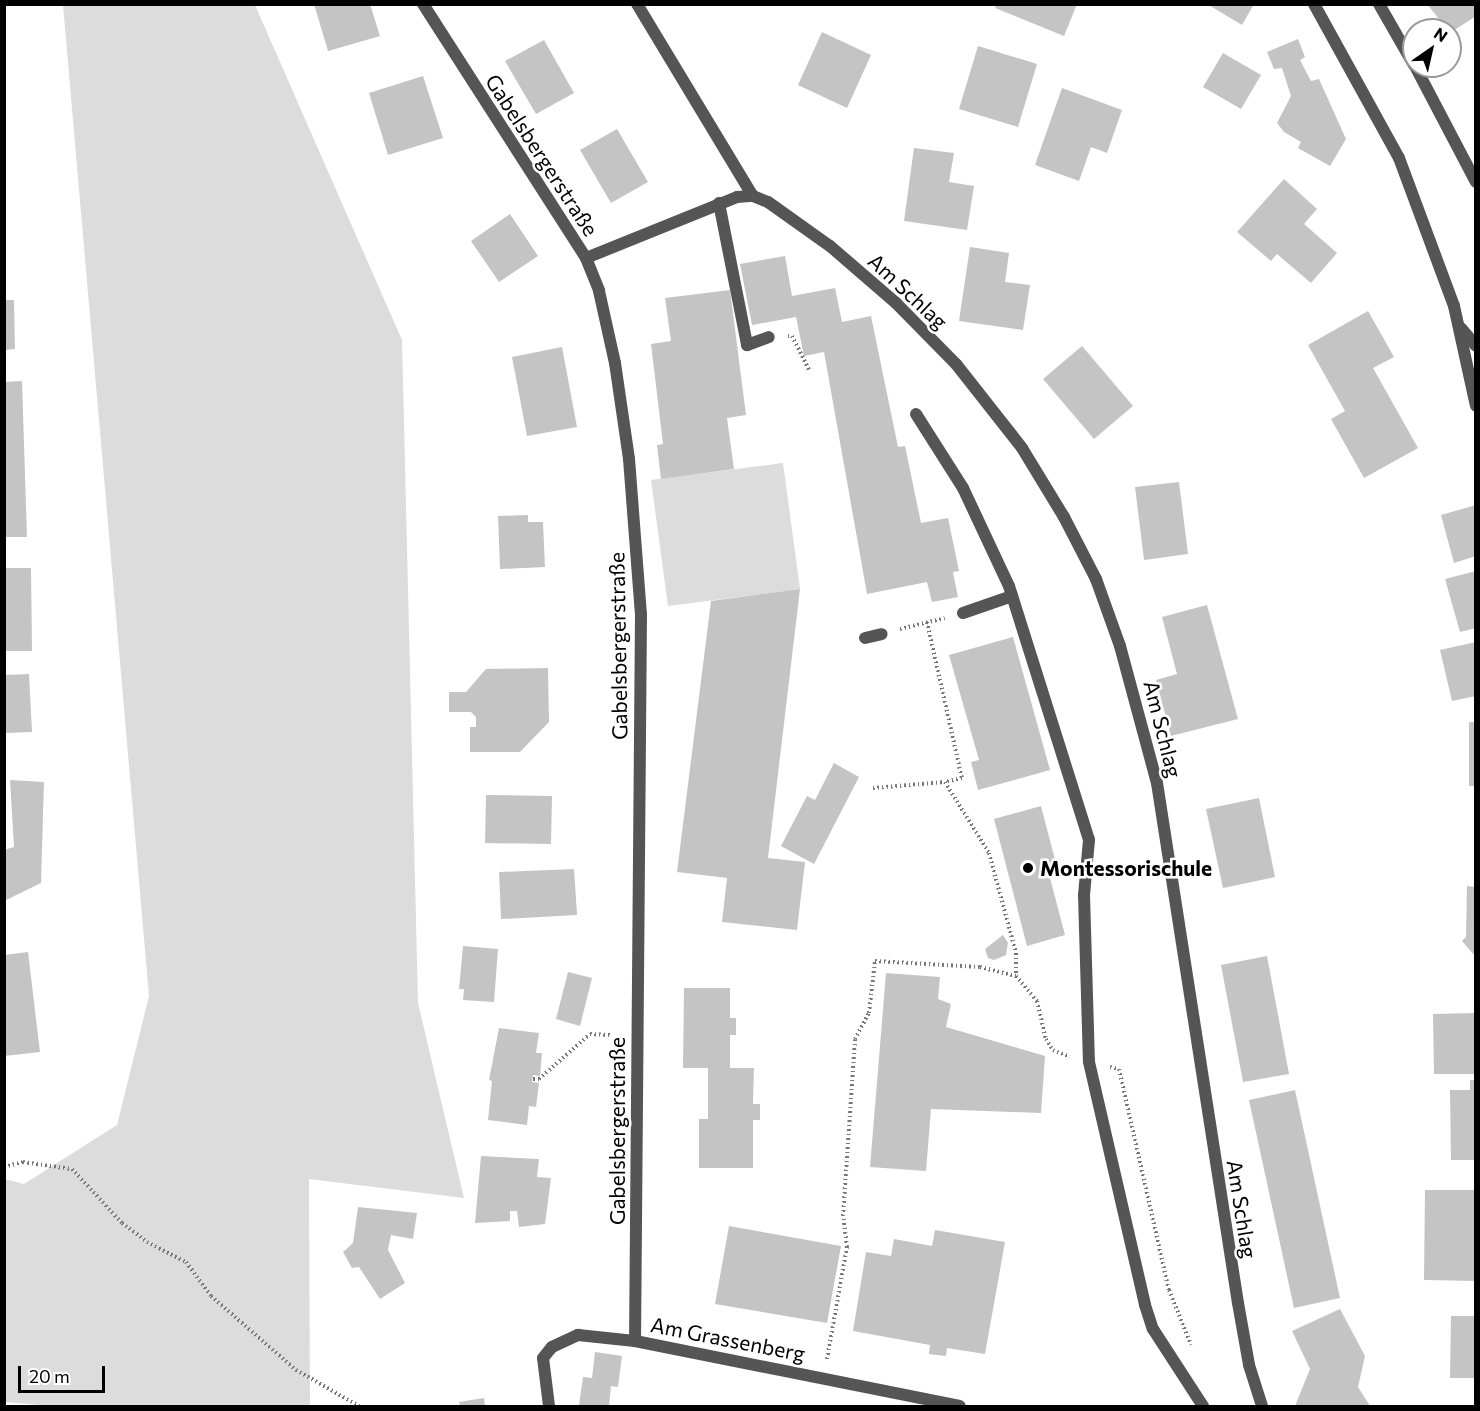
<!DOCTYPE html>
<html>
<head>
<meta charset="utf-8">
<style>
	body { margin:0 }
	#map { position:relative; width:1480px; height:1411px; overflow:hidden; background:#fff; font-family:Commissioner,sans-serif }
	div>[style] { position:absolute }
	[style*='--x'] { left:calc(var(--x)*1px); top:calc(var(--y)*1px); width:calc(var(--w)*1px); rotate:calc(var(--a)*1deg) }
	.green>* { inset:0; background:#dcdcdc }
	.building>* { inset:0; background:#c4c4c4 }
	.path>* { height:4px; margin-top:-2px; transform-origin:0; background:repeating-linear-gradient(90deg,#777 0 1.5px,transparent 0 4.5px) }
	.service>* { height:12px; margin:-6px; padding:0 6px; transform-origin:6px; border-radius:6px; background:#555 }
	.minor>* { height:12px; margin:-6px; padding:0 6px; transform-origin:6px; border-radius:6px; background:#555 }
	.dots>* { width:16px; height:16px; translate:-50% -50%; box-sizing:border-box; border:3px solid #fff; border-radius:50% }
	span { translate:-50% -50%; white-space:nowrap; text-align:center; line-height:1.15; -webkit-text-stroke:5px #fff; paint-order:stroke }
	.street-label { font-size:21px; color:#000 }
	.poi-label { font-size:21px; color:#000; font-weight:700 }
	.left { translate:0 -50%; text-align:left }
	.frame { position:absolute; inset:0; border:6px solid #000; pointer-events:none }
	.north { position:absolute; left:1402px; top:18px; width:60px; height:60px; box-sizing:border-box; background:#fff; border:2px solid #999; border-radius:50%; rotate:34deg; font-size:16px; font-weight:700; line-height:24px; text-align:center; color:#000 }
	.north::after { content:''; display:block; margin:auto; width:21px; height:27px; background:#000; clip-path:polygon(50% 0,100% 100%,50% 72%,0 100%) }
	.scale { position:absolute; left:18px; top:1366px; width:87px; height:27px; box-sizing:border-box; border:3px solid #000; border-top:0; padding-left:8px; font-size:18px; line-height:21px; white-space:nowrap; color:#000; -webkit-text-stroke:4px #fff; paint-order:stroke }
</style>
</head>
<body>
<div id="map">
	<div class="green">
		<div style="clip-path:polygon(63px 5px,255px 5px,402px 340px,418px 1003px,464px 1198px,309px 1179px,310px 1406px,51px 1406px,5px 1402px,5px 1179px,24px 1184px,117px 1125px,149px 996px)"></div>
		<div style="clip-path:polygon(783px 463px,800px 589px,668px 606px,651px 480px)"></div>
	</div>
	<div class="building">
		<div style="clip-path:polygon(314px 4px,370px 4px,380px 36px,328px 51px)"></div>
		<div style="clip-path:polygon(997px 4px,1077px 4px,1064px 36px,995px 8px)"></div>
		<div style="clip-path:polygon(1207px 4px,1254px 4px,1242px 25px)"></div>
		<div style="clip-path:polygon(1427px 4px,1476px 4px,1476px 16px,1450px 33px)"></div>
		<div style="clip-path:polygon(822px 32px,871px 55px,847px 108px,798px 85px)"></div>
		<div style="clip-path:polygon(1298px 39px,1305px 57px,1300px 60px,1311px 81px,1319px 79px,1346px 139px,1330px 166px,1298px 148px,1301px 142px,1284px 132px,1277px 123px,1291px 96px,1282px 68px,1274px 69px,1267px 52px)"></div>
		<div style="clip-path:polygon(544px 40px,574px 93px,536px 114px,505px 61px)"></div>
		<div style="clip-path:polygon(978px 46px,1037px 64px,1018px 127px,959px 109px)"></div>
		<div style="clip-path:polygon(1223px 53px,1261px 75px,1241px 109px,1203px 87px)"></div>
		<div style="clip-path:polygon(423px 76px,443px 138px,388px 155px,369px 93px)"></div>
		<div style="clip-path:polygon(1062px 88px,1122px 110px,1107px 153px,1091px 147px,1079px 181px,1035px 165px)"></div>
		<div style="clip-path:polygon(617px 129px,648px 182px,611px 203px,580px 150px)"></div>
		<div style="clip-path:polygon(914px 148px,954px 153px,949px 182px,974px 186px,967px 230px,904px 221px)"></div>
		<div style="clip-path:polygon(1284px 179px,1317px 209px,1304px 224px,1337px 253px,1311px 283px,1277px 254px,1271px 261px,1237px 232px)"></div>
		<div style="clip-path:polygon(510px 214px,538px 256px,499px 282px,471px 241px)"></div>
		<div style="clip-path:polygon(970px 247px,1009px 253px,1005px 282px,1030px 285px,1023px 330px,959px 321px)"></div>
		<div style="clip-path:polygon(785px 256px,792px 296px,835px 288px,842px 322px,871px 316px,898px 447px,905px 446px,921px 523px,948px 518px,959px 571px,953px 572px,958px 597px,932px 602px,927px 582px,867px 594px,824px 352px,804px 356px,796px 317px,752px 325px,740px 264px)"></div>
		<div style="clip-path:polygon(730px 290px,746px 415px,727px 418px,734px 469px,661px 479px,657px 445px,663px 444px,651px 344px,671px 341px,665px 298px)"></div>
		<div style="clip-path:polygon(4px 300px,14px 300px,15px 349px,4px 350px)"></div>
		<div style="clip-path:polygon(1368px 311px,1394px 357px,1373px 368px,1418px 448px,1364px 478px,1331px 419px,1345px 411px,1308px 345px)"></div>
		<div style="clip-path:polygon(1082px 346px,1133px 406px,1094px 439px,1043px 379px)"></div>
		<div style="clip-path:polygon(562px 347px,577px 427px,527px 436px,512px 357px)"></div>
		<div style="clip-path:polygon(22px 381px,27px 537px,4px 537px,4px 382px)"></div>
		<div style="clip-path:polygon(1179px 482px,1188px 554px,1144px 560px,1135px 487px)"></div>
		<div style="clip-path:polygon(1476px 505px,1476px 556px,1454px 563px,1441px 515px)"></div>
		<div style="clip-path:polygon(528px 515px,528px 522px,543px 522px,545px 567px,500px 569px,498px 516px)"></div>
		<div style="clip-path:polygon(4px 568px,31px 568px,32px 651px,4px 651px)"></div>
		<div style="clip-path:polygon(1476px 571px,1476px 628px,1460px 632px,1445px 579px)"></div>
		<div style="clip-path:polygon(800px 589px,768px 858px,805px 862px,797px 930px,722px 922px,727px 878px,677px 872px,711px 601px)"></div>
		<div style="clip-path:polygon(1207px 605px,1238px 719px,1171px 736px,1156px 680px,1177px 674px,1162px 617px)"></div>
		<div style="clip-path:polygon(1013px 637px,1050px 770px,978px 790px,971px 762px,979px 760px,949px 655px)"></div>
		<div style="clip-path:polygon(1476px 642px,1476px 696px,1452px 701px,1440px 650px)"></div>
		<div style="clip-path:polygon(548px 668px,549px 722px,520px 752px,470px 752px,470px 727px,476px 727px,476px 717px,471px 712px,449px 712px,449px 692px,466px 692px,486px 669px)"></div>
		<div style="clip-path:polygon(29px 674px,32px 732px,4px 733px,4px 675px)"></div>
		<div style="clip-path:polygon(1469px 722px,1476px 722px,1476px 786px,1469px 786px)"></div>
		<div style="clip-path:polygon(834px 763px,859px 777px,814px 864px,781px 846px,807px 796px,815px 800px)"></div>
		<div style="clip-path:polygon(10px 780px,44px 782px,41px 883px,4px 901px,4px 850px,14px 847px)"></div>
		<div style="clip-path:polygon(486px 795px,552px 796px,551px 844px,485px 843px)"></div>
		<div style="clip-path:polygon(1259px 798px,1275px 877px,1223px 888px,1206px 809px)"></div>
		<div style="clip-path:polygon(1041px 806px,1059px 875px,1050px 878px,1065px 935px,1027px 946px,994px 819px)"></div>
		<div style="clip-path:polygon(574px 869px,577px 915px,501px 919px,499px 872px)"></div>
		<div style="clip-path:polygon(1467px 886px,1476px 887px,1474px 955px,1462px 941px,1466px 937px)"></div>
		<div style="clip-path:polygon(1003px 935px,1008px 943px,1006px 955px,994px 960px,988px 958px,985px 949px)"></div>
		<div style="clip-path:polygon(463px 946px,498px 949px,494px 1002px,463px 1000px,464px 989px,459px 989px)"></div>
		<div style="clip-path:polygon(28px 952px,40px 1052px,4px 1056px,4px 955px)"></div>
		<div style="clip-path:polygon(1267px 956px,1289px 1074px,1243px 1082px,1221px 965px)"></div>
		<div style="clip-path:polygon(568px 972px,592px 978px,580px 1026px,556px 1019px)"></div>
		<div style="clip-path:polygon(886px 973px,940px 977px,938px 999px,951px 1004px,946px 1027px,1045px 1056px,1041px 1113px,931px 1109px,926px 1171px,870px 1167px)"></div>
		<div style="clip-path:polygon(684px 988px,730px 988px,730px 1018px,736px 1018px,736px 1035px,730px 1035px,730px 1068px,754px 1068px,753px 1104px,760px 1104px,760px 1120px,753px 1120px,753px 1168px,699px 1168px,699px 1119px,708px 1119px,708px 1068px,683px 1068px)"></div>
		<div style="clip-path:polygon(1476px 1013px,1476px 1074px,1434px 1074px,1433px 1014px)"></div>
		<div style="clip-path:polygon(499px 1028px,539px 1033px,536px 1053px,542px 1053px,540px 1076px,533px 1075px,532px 1082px,539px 1083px,536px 1107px,529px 1106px,527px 1125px,488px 1120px,492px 1081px,489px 1080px)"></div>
		<div style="clip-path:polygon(1470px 1080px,1476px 1080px,1476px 1160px,1451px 1160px,1450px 1090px,1470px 1090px)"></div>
		<div style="clip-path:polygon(1295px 1090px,1340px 1298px,1294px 1308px,1249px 1100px)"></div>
		<div style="clip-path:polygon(481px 1156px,539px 1159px,537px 1177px,551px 1178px,545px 1224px,519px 1227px,517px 1211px,510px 1211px,510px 1221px,475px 1223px)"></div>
		<div style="clip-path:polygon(1425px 1190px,1476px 1190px,1476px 1281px,1424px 1280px)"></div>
		<div style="clip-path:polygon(358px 1207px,417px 1213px,413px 1239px,391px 1235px,388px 1250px,405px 1283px,380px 1299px,359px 1267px,352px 1268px,343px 1252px,353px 1243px)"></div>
		<div style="clip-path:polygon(729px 1226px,841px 1246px,827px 1323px,715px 1304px)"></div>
		<div style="clip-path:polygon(935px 1230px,1005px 1242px,985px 1354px,947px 1348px,946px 1356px,929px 1354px,930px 1345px,853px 1331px,866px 1252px,891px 1256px,894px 1239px,932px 1246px)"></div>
		<div style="clip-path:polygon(1340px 1309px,1365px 1356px,1358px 1387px,1370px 1406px,1295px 1406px,1310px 1369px,1292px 1331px)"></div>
		<div style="clip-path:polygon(1451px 1316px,1476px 1316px,1476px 1378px,1450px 1378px)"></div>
		<div style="clip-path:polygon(595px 1352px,622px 1356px,618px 1387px,611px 1386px,609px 1406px,579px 1405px,583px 1377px,592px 1378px)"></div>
		<div style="clip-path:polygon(484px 1398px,485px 1406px,460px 1406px,459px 1402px)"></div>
	</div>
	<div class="path">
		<div style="--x:788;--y:336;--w:4;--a:0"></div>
		<div style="--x:792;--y:336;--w:40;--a:63.4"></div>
		<div style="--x:927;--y:622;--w:160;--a:77.4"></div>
		<div style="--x:962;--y:778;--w:17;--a:167"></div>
		<div style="--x:900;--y:629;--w:46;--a:-13.7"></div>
		<div style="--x:873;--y:788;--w:72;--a:-4.8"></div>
		<div style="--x:945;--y:782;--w:84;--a:58.2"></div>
		<div style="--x:989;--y:853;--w:104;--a:74.9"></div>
		<div style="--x:1016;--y:953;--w:23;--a:90"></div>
		<div style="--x:1110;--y:1067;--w:9;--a:13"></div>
		<div style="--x:1119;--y:1069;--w:227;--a:77.3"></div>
		<div style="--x:1169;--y:1290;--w:59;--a:68.2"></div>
		<div style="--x:533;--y:1079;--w:6;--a:0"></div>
		<div style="--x:539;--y:1079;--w:68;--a:-41.4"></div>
		<div style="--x:590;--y:1034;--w:20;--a:3"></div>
		<div style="--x:4;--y:1167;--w:20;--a:-15"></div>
		<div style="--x:23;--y:1162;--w:49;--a:8.1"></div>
		<div style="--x:72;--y:1169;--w:74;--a:47.2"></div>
		<div style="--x:122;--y:1223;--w:31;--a:37"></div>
		<div style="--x:147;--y:1242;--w:44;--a:27.1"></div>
		<div style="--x:186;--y:1262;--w:42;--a:53.7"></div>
		<div style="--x:211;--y:1296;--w:113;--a:41"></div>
		<div style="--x:296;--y:1370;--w:73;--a:29.7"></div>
		<div style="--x:827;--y:1359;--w:114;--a:-79.9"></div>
		<div style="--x:847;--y:1247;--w:31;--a:-97"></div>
		<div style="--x:843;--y:1216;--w:177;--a:-86.1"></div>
		<div style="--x:855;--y:1039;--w:30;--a:-62"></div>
		<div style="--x:869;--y:1013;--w:52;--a:-83.4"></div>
		<div style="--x:875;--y:961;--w:105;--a:3.3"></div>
		<div style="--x:980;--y:967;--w:37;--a:14"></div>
		<div style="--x:1016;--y:976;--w:33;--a:50"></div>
		<div style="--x:1037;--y:1001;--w:39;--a:77"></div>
		<div style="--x:1046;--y:1039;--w:13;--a:58"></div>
		<div style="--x:1053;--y:1050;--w:18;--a:22"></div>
	</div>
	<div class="service">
		<div style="--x:719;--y:203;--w:145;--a:78.8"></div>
		<div style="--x:747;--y:345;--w:23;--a:-20"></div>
		<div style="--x:916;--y:414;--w:88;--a:57.6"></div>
		<div style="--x:963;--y:488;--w:108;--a:64.9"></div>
		<div style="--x:1009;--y:586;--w:266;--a:72.5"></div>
		<div style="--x:1089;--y:840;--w:55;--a:95.2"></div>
		<div style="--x:1084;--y:895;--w:167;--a:88.3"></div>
		<div style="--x:1089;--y:1062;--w:249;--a:77"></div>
		<div style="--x:1145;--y:1305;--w:25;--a:72"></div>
		<div style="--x:1153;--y:1329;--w:92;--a:57"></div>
		<div style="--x:963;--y:613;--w:52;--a:-19.1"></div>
		<div style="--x:865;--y:638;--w:17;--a:-13"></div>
	</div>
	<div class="minor">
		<div style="--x:423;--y:4;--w:302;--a:57.3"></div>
		<div style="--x:586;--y:258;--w:35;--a:68"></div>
		<div style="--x:599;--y:291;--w:74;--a:77.5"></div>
		<div style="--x:615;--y:363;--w:97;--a:81.7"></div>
		<div style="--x:629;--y:459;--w:155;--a:85.6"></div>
		<div style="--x:641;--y:614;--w:727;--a:90.47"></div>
		<div style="--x:637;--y:4;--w:224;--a:58.9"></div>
		<div style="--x:1314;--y:4;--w:176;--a:61.1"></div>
		<div style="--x:1399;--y:158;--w:158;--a:69.6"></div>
		<div style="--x:1454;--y:306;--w:102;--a:77.6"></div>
		<div style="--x:1379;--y:4;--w:70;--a:60.2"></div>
		<div style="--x:1415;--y:66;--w:131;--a:62.3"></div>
		<div style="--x:586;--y:258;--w:163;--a:-22"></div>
		<div style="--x:737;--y:197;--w:16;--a:-4"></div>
		<div style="--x:753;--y:196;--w:16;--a:22"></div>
		<div style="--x:768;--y:202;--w:76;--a:35.4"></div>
		<div style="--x:830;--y:246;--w:87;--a:40.8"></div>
		<div style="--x:896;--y:303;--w:86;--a:45.5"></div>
		<div style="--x:956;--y:364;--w:107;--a:51.8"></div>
		<div style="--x:1022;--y:448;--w:81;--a:58.7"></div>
		<div style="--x:1064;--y:517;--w:70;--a:62.7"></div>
		<div style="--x:1096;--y:579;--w:71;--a:70.3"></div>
		<div style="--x:1120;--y:646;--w:142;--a:74.9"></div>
		<div style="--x:1157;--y:783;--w:526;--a:81.15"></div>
		<div style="--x:1238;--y:1303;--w:63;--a:79.9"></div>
		<div style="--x:1249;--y:1365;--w:43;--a:72.4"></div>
		<div style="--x:1461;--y:328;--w:23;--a:50"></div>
		<div style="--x:549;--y:1406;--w:48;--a:-97.1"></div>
		<div style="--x:543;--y:1358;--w:14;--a:-51"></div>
		<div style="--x:552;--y:1347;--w:29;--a:-25"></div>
		<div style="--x:578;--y:1335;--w:57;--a:6"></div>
		<div style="--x:635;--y:1341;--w:331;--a:11.3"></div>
	</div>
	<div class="dots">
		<div style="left:1028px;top:868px;background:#000"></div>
	</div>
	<div class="street-label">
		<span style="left:542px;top:155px;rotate:57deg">Gabelsbergerstraße</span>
		<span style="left:908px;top:291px;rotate:43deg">Am Schlag</span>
		<span style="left:618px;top:646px;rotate:-91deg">Gabelsbergerstraße</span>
		<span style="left:1163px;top:729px;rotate:76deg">Am Schlag</span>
		<span style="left:617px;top:1131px;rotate:-90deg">Gabelsbergerstraße</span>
		<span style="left:1242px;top:1209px;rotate:81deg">Am Schlag</span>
		<span style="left:728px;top:1339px;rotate:11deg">Am Grassenberg</span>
	</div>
	<div class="poi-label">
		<span class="left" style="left:1040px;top:868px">Montessorischule</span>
	</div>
	<div class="frame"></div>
	<div class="north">N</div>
	<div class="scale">20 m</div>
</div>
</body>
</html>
